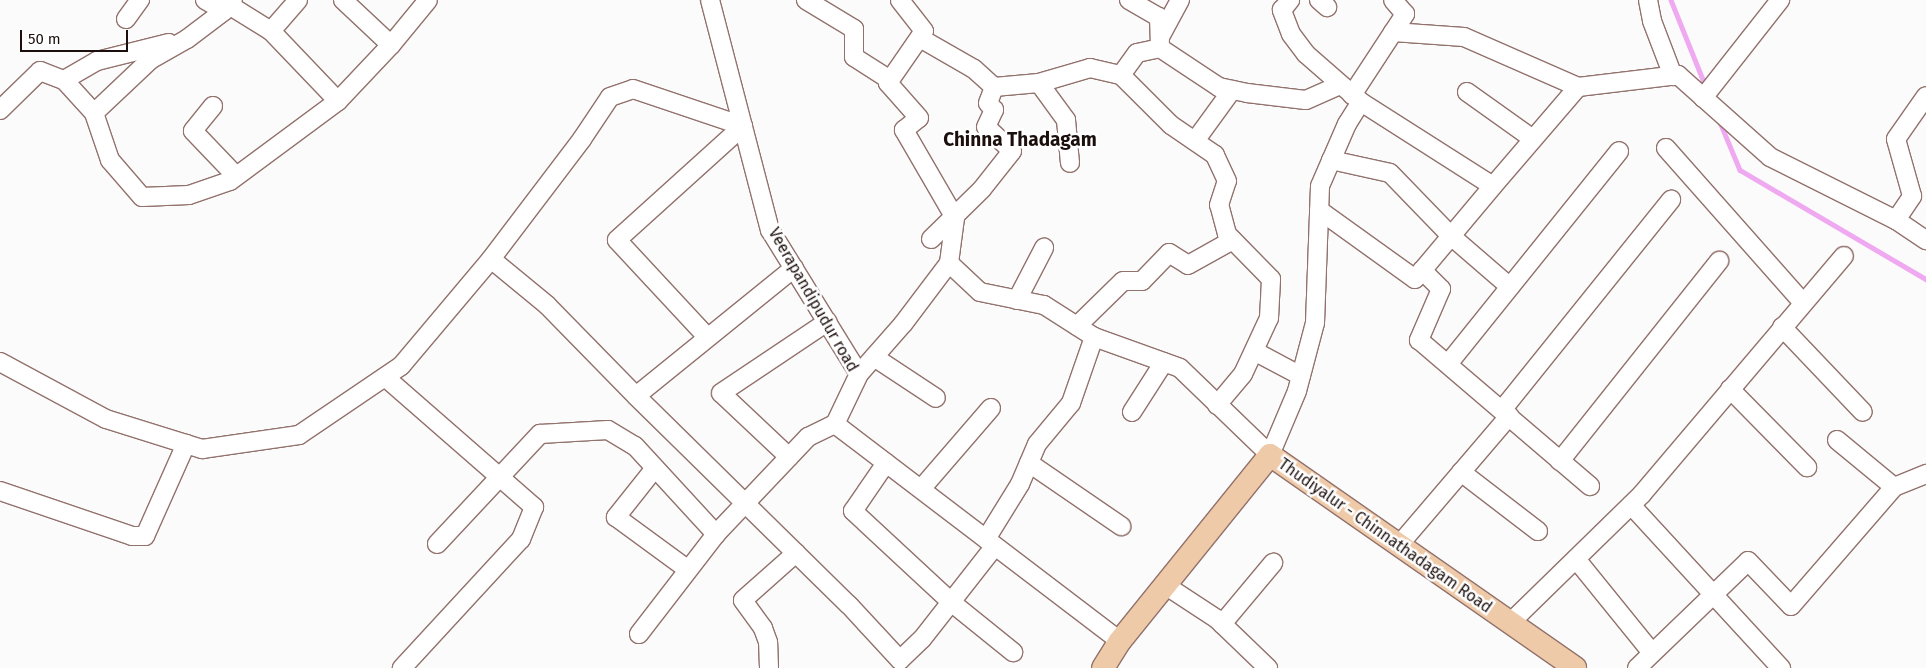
<!DOCTYPE html>
<html>
<head>
<meta charset="utf-8">
<style>
	body { margin:0 }
	#map { position:relative; width:1926px; height:668px; overflow:hidden; background:#fbfbfb; font-family:"Fira Sans",sans-serif }
	div>[style] { position:absolute }
	[style*='--x'] { left:calc(var(--x)*1px); top:calc(var(--y)*1px); width:calc(var(--w)*1px); rotate:calc(var(--a)*1deg) }
	.stream>* { height:4.5px; margin:-2.25px; padding:0 2.25px; transform-origin:2.25px; border-radius:2.25px; background:#efa9f1 }
	.roads { filter:drop-shadow(1px 0 #92726c) drop-shadow(-1px 0 #92726c) drop-shadow(0 1px #92726c) drop-shadow(0 -1px #92726c) }
	.minor>* { height:18px; margin:-9px; padding:0 9px; transform-origin:9px; border-radius:9px; background:#fff }
	.major>* { height:22px; margin:-11px; padding:0 11px; transform-origin:11px; border-radius:11px; background:#efcaa8 }
	span { translate:-50% -50%; white-space:nowrap; text-align:center; line-height:1.15; -webkit-text-stroke:5px #fff; paint-order:stroke }
	.street-label { font-size:16px; color:#1b0f0d }
	.quarter-label { font-size:19px; color:#1b0f0d; font-weight:700 }
	.scale { position:absolute; left:20px; top:30px; width:108px; height:22px; box-sizing:border-box; border:2px solid #1b0f0d; border-top:0; padding-left:6px; font-size:15px; line-height:18px; white-space:nowrap; color:#1b0f0d; -webkit-text-stroke:4px #fff; paint-order:stroke }
</style>
</head>
<body>
<div id="map">
	<div class="stream">
		<div style="--x:1671;--y:0;--w:94;--a:68.1"></div>
		<div style="--x:1720;--y:122;--w:52;--a:67.4"></div>
		<div style="--x:1740;--y:170;--w:216;--a:30.4"></div>
	</div>
	<div class="roads">
		<div class="minor">
			<div style="--x:205;--y:0;--w:22;--a:30"></div>
			<div style="--x:343;--y:0;--w:66;--a:43.2"></div>
			<div style="--x:391;--y:45;--w:58;--a:-50.6"></div>
			<div style="--x:710;--y:0;--w:238;--a:75.4"></div>
			<div style="--x:770;--y:230;--w:169;--a:58.3"></div>
			<div style="--x:859;--y:374;--w:55;--a:115.6"></div>
			<div style="--x:835;--y:424;--w:358;--a:37.3"></div>
			<div style="--x:806;--y:0;--w:56;--a:31.1"></div>
			<div style="--x:854;--y:29;--w:28;--a:90"></div>
			<div style="--x:854;--y:57;--w:43;--a:32.6"></div>
			<div style="--x:1129;--y:0;--w:34;--a:30"></div>
			<div style="--x:1159;--y:17;--w:31;--a:88"></div>
			<div style="--x:1319;--y:0;--w:11;--a:41"></div>
			<div style="--x:1648;--y:0;--w:21;--a:79"></div>
			<div style="--x:1652;--y:21;--w:59;--a:69.1"></div>
			<div style="--x:229;--y:5;--w:49;--a:31.8"></div>
			<div style="--x:271;--y:31;--w:41;--a:-48.9"></div>
			<div style="--x:126;--y:19;--w:24;--a:-54"></div>
			<div style="--x:271;--y:31;--w:97;--a:46.3"></div>
			<div style="--x:338;--y:101;--w:77;--a:-46.6"></div>
			<div style="--x:1393;--y:32;--w:71;--a:4"></div>
			<div style="--x:1464;--y:37;--w:124;--a:23.7"></div>
			<div style="--x:1160;--y:37;--w:42;--a:-61.6"></div>
			<div style="--x:920;--y:38;--w:62;--a:29.9"></div>
			<div style="--x:974;--y:69;--w:27;--a:42"></div>
			<div style="--x:64;--y:80;--w:38;--a:-30"></div>
			<div style="--x:97;--y:61;--w:74;--a:-14"></div>
			<div style="--x:1039;--y:83;--w:46;--a:53.9"></div>
			<div style="--x:1066;--y:120;--w:43;--a:84.7"></div>
			<div style="--x:1467;--y:92;--w:81;--a:35.5"></div>
			<div style="--x:1352;--y:95;--w:97;--a:-56.8"></div>
			<div style="--x:1405;--y:14;--w:18;--a:-131"></div>
			<div style="--x:1703;--y:98;--w:125;--a:-51.8"></div>
			<div style="--x:1361;--y:102;--w:156;--a:32.5"></div>
			<div style="--x:1493;--y:186;--w:130;--a:-49.4"></div>
			<div style="--x:1578;--y:87;--w:101;--a:-6.8"></div>
			<div style="--x:1678;--y:75;--w:123;--a:41.7"></div>
			<div style="--x:1770;--y:157;--w:141;--a:26.6"></div>
			<div style="--x:1896;--y:220;--w:36;--a:34"></div>
			<div style="--x:213;--y:106;--w:32;--a:129"></div>
			<div style="--x:193;--y:131;--w:62;--a:46.3"></div>
			<div style="--x:0;--y:110;--w:56;--a:-44.3"></div>
			<div style="--x:40;--y:71;--w:26;--a:21"></div>
			<div style="--x:64;--y:80;--w:45;--a:47.7"></div>
			<div style="--x:94;--y:113;--w:77;--a:-43.4"></div>
			<div style="--x:150;--y:60;--w:43;--a:-29.6"></div>
			<div style="--x:187;--y:39;--w:46;--a:-37.1"></div>
			<div style="--x:224;--y:11;--w:14;--a:-51"></div>
			<div style="--x:94;--y:113;--w:50;--a:71.2"></div>
			<div style="--x:110;--y:160;--w:49;--a:49.1"></div>
			<div style="--x:142;--y:197;--w:47;--a:-2.4"></div>
			<div style="--x:189;--y:195;--w:43;--a:-18.9"></div>
			<div style="--x:230;--y:181;--w:134;--a:-36.5"></div>
			<div style="--x:1195;--y:141;--w:63;--a:-54"></div>
			<div style="--x:1666;--y:148;--w:207;--a:48.5"></div>
			<div style="--x:1331;--y:160;--w:60;--a:12.4"></div>
			<div style="--x:1390;--y:173;--w:88;--a:45.9"></div>
			<div style="--x:1451;--y:236;--w:78;--a:40.8"></div>
			<div style="--x:1319;--y:210;--w:118;--a:35.7"></div>
			<div style="--x:1415;--y:279;--w:121;--a:-50"></div>
			<div style="--x:1896;--y:220;--w:29;--a:-56"></div>
			<div style="--x:1912;--y:196;--w:59;--a:-105.7"></div>
			<div style="--x:1896;--y:139;--w:52;--a:-55.1"></div>
			<div style="--x:931;--y:239;--w:71;--a:-44.4"></div>
			<div style="--x:982;--y:189;--w:48;--a:-51.7"></div>
			<div style="--x:1012;--y:151;--w:35;--a:-137"></div>
			<div style="--x:986;--y:127;--w:19;--a:-65"></div>
			<div style="--x:994;--y:110;--w:9;--a:-131"></div>
			<div style="--x:988;--y:103;--w:17;--a:-69"></div>
			<div style="--x:994;--y:87;--w:45;--a:-5.1"></div>
			<div style="--x:1039;--y:83;--w:53;--a:-16.4"></div>
			<div style="--x:1090;--y:68;--w:32;--a:13"></div>
			<div style="--x:949;--y:263;--w:42;--a:43.1"></div>
			<div style="--x:980;--y:292;--w:65;--a:11.5"></div>
			<div style="--x:1044;--y:305;--w:59;--a:32.6"></div>
			<div style="--x:1094;--y:337;--w:91;--a:19.8"></div>
			<div style="--x:1180;--y:368;--w:125;--a:44"></div>
			<div style="--x:1270;--y:455;--w:69;--a:-67.1"></div>
			<div style="--x:1297;--y:391;--w:70;--a:-75.2"></div>
			<div style="--x:1315;--y:323;--w:137;--a:-87.9"></div>
			<div style="--x:1320;--y:186;--w:68;--a:-66.5"></div>
			<div style="--x:1347;--y:124;--w:26;--a:-58"></div>
			<div style="--x:1361;--y:102;--w:73;--a:-138.9"></div>
			<div style="--x:1306;--y:54;--w:25;--a:-127"></div>
			<div style="--x:1291;--y:34;--w:26;--a:-111"></div>
			<div style="--x:1282;--y:10;--w:13;--a:-51"></div>
			<div style="--x:794;--y:268;--w:203;--a:141"></div>
			<div style="--x:636;--y:396;--w:298;--a:44.5"></div>
			<div style="--x:849;--y:605;--w:75;--a:47.2"></div>
			<div style="--x:900;--y:660;--w:30;--a:-44"></div>
			<div style="--x:922;--y:639;--w:118;--a:-51.9"></div>
			<div style="--x:1422;--y:270;--w:27;--a:45"></div>
			<div style="--x:1441;--y:289;--w:56;--a:113.3"></div>
			<div style="--x:1419;--y:340;--w:225;--a:40.5"></div>
			<div style="--x:1017;--y:300;--w:59;--a:-62.6"></div>
			<div style="--x:1077;--y:326;--w:64;--a:-44.4"></div>
			<div style="--x:1123;--y:281;--w:19;--a:0"></div>
			<div style="--x:1142;--y:281;--w:39;--a:-46"></div>
			<div style="--x:1169;--y:253;--w:22;--a:32"></div>
			<div style="--x:1188;--y:265;--w:51;--a:-29.1"></div>
			<div style="--x:1782;--y:327;--w:117;--a:46.4"></div>
			<div style="--x:1254;--y:351;--w:53;--a:28"></div>
			<div style="--x:874;--y:357;--w:74;--a:33.5"></div>
			<div style="--x:0;--y:362;--w:120;--a:28.3"></div>
			<div style="--x:106;--y:419;--w:101;--a:17.4"></div>
			<div style="--x:202;--y:449;--w:98;--a:-8.2"></div>
			<div style="--x:299;--y:435;--w:123;--a:-34.1"></div>
			<div style="--x:401;--y:366;--w:140;--a:-49.9"></div>
			<div style="--x:1448;--y:364;--w:273;--a:-51.2"></div>
			<div style="--x:859;--y:374;--w:67;--a:-48.7"></div>
			<div style="--x:903;--y:324;--w:76;--a:-53"></div>
			<div style="--x:949;--y:263;--w:45;--a:-82.4"></div>
			<div style="--x:955;--y:218;--w:102;--a:-120.1"></div>
			<div style="--x:904;--y:130;--w:19;--a:-39"></div>
			<div style="--x:919;--y:118;--w:47;--a:-131.5"></div>
			<div style="--x:888;--y:83;--w:63;--a:-55.3"></div>
			<div style="--x:924;--y:31;--w:39;--a:-128"></div>
			<div style="--x:385;--y:377;--w:198;--a:41.1"></div>
			<div style="--x:534;--y:507;--w:35;--a:112"></div>
			<div style="--x:521;--y:539;--w:176;--a:132.7"></div>
			<div style="--x:1730;--y:389;--w:110;--a:45.4"></div>
			<div style="--x:636;--y:396;--w:127;--a:-134.4"></div>
			<div style="--x:547;--y:305;--w:72;--a:-140.6"></div>
			<div style="--x:491;--y:259;--w:151;--a:-52.8"></div>
			<div style="--x:582;--y:139;--w:50;--a:-56.3"></div>
			<div style="--x:610;--y:97;--w:24;--a:-19"></div>
			<div style="--x:633;--y:89;--w:116;--a:18.6"></div>
			<div style="--x:743;--y:126;--w:170;--a:137.9"></div>
			<div style="--x:617;--y:240;--w:132;--a:47.1"></div>
			<div style="--x:1217;--y:405;--w:40;--a:-50"></div>
			<div style="--x:1243;--y:374;--w:62;--a:-65.1"></div>
			<div style="--x:1269;--y:318;--w:39;--a:-87"></div>
			<div style="--x:1271;--y:279;--w:63;--a:-134.4"></div>
			<div style="--x:1227;--y:234;--w:30;--a:-105"></div>
			<div style="--x:1219;--y:205;--w:25;--a:-72"></div>
			<div style="--x:1227;--y:181;--w:29;--a:-115"></div>
			<div style="--x:1215;--y:155;--w:53;--a:-145.7"></div>
			<div style="--x:1171;--y:125;--w:71;--a:-135"></div>
			<div style="--x:1121;--y:75;--w:27;--a:-54"></div>
			<div style="--x:1137;--y:53;--w:24;--a:-12"></div>
			<div style="--x:1160;--y:48;--w:71;--a:33.5"></div>
			<div style="--x:1219;--y:87;--w:29;--a:12"></div>
			<div style="--x:1247;--y:93;--w:59;--a:6.8"></div>
			<div style="--x:1306;--y:100;--w:37;--a:-24"></div>
			<div style="--x:1502;--y:410;--w:270;--a:-51.2"></div>
			<div style="--x:1132;--y:412;--w:59;--a:-57.4"></div>
			<div style="--x:1837;--y:440;--w:74;--a:39.5"></div>
			<div style="--x:789;--y:457;--w:93;--a:-136.7"></div>
			<div style="--x:721;--y:393;--w:128;--a:-33.8"></div>
			<div style="--x:1560;--y:461;--w:256;--a:-51.5"></div>
			<div style="--x:886;--y:463;--w:58;--a:124.5"></div>
			<div style="--x:853;--y:511;--w:134;--a:42.9"></div>
			<div style="--x:951;--y:602;--w:80;--a:38.9"></div>
			<div style="--x:1029;--y:463;--w:112;--a:34.4"></div>
			<div style="--x:655;--y:468;--w:63;--a:128.5"></div>
			<div style="--x:616;--y:517;--w:88;--a:36.2"></div>
			<div style="--x:1461;--y:472;--w:97;--a:37.5"></div>
			<div style="--x:921;--y:489;--w:107;--a:-49.2"></div>
			<div style="--x:0;--y:491;--w:139;--a:18.8"></div>
			<div style="--x:132;--y:536;--w:13;--a:0"></div>
			<div style="--x:145;--y:536;--w:101;--a:-66"></div>
			<div style="--x:1631;--y:505;--w:222;--a:47.4"></div>
			<div style="--x:986;--y:539;--w:65;--a:-58.3"></div>
			<div style="--x:1020;--y:484;--w:43;--a:-67"></div>
			<div style="--x:1037;--y:444;--w:53;--a:-50.3"></div>
			<div style="--x:1071;--y:403;--w:70;--a:-70.8"></div>
			<div style="--x:437;--y:544;--w:151;--a:-46.9"></div>
			<div style="--x:540;--y:434;--w:68;--a:-3.4"></div>
			<div style="--x:608;--y:430;--w:31;--a:31"></div>
			<div style="--x:635;--y:446;--w:120;--a:47.4"></div>
			<div style="--x:1399;--y:545;--w:170;--a:-49.5"></div>
			<div style="--x:1576;--y:559;--w:121;--a:51"></div>
			<div style="--x:1165;--y:585;--w:62;--a:33.2"></div>
			<div style="--x:1217;--y:619;--w:71;--a:43.9"></div>
			<div style="--x:1510;--y:623;--w:185;--a:-44.3"></div>
			<div style="--x:1642;--y:494;--w:312;--a:-49.7"></div>
			<div style="--x:1222;--y:624;--w:80;--a:-50.1"></div>
			<div style="--x:639;--y:634;--w:126;--a:-52.4"></div>
			<div style="--x:716;--y:534;--w:134;--a:-46.5"></div>
			<div style="--x:808;--y:437;--w:30;--a:-26"></div>
			<div style="--x:769;--y:668;--w:26;--a:-92"></div>
			<div style="--x:768;--y:642;--w:15;--a:-110"></div>
			<div style="--x:763;--y:628;--w:34;--a:-126"></div>
			<div style="--x:743;--y:600;--w:71;--a:-41.6"></div>
			<div style="--x:1637;--y:668;--w:154;--a:-43.9"></div>
			<div style="--x:1748;--y:561;--w:62;--a:46.3"></div>
			<div style="--x:1791;--y:606;--w:157;--a:-49.1"></div>
			<div style="--x:1894;--y:487;--w:35;--a:-22"></div>
		</div>
		<div class="major">
			<div style="--x:1103;--y:668;--w:32;--a:-58"></div>
			<div style="--x:1120;--y:641;--w:239;--a:-51.1"></div>
			<div style="--x:1270;--y:455;--w:372;--a:34.9"></div>
		</div>
	</div>
	<div class="street-label">
		<span style="left:813px;top:300px;rotate:60deg">Veerapandipudur road</span>
		<span style="left:1385px;top:536px;rotate:35deg">Thudiyalur - Chinnathadagam Road</span>
	</div>
	<div class="quarter-label">
		<span style="left:1020px;top:140px">Chinna Thadagam</span>
	</div>
	<div class="scale">50 m</div>
</div>
</body>
</html>
